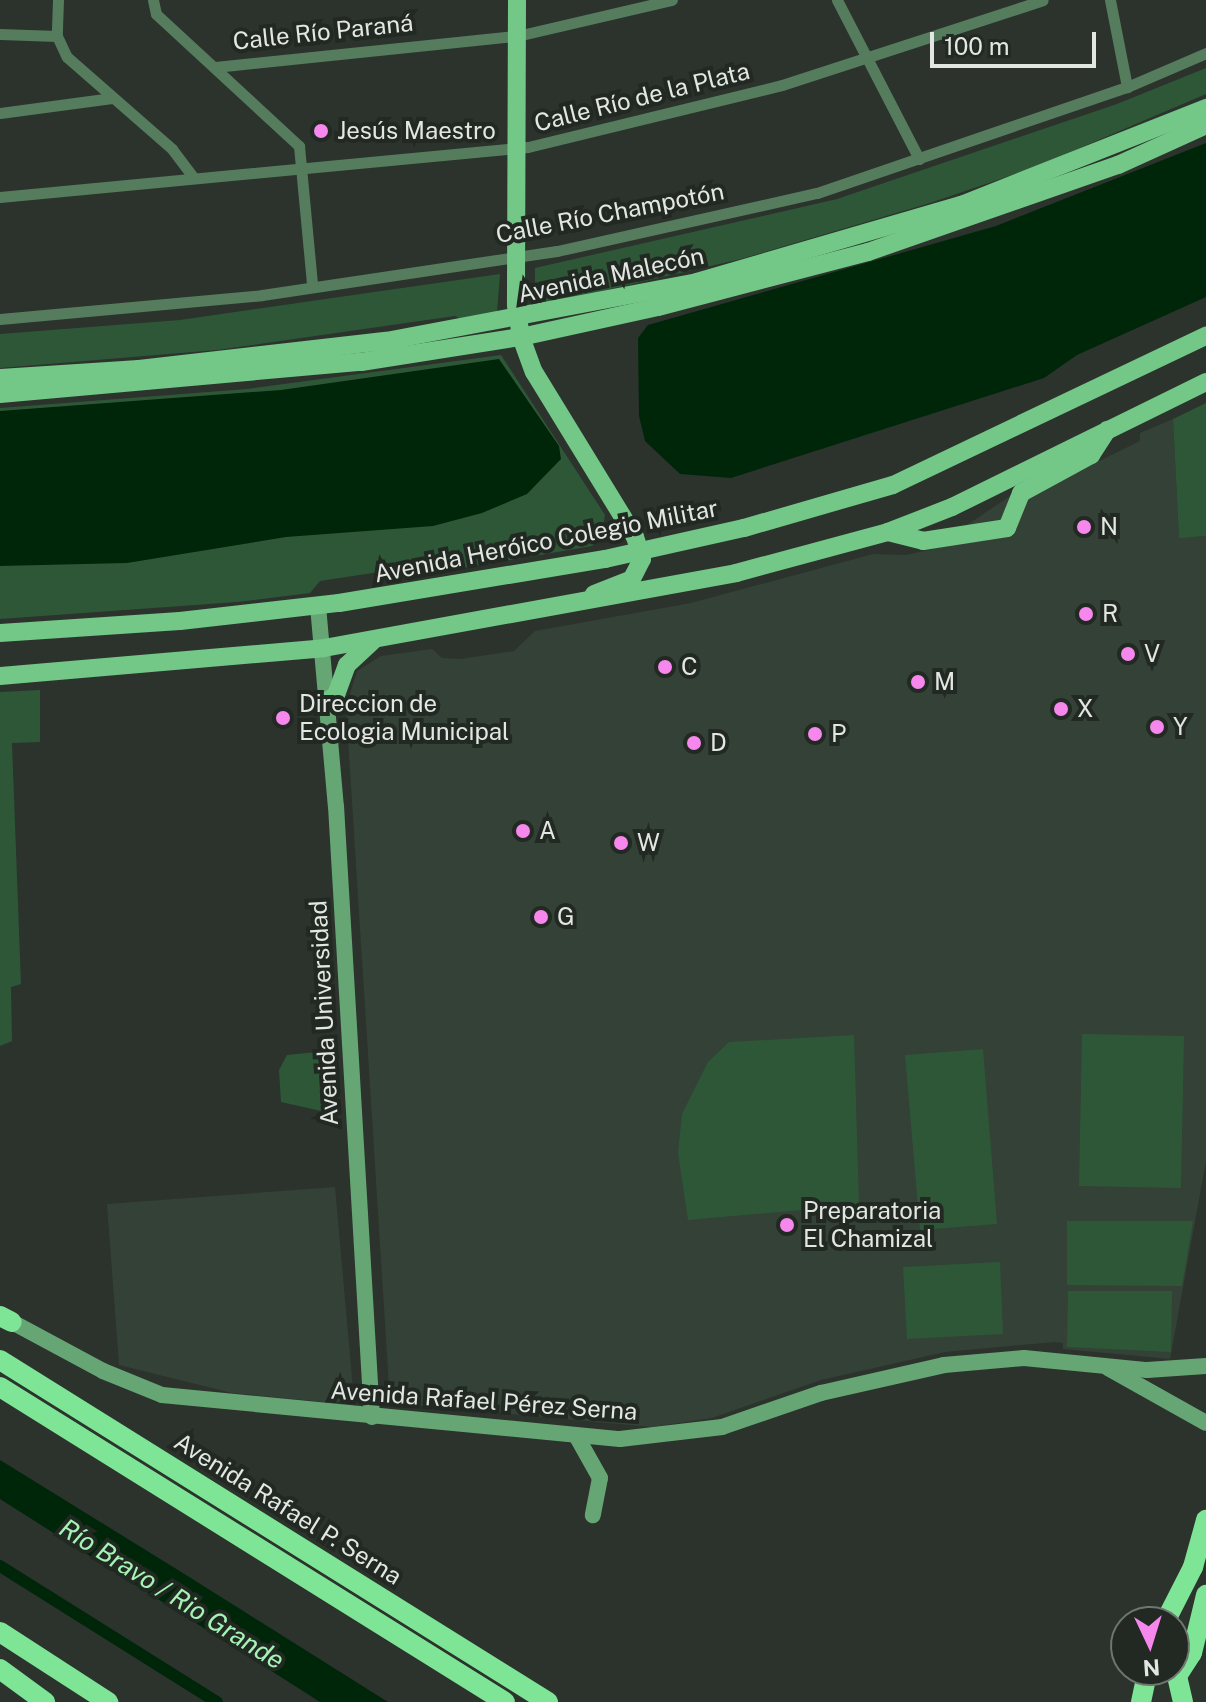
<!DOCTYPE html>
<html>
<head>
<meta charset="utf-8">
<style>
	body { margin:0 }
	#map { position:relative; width:1206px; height:1702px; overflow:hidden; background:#2b332c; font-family:"Public Sans",sans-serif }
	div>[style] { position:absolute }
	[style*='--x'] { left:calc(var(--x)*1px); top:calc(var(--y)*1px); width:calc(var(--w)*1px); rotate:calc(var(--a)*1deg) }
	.built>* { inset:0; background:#344136 }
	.green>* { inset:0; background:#2e5738 }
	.water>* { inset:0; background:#00260a }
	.canal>* { height:12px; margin:-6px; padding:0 6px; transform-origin:6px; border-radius:6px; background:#00260a }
	.street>* { height:11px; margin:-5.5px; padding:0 5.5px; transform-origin:5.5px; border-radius:5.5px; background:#557c5d }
	.secondary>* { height:16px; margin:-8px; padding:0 8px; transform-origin:8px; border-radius:8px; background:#66a675 }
	.primary>* { height:18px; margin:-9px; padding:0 9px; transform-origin:9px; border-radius:9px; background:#73c787 }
	.highway>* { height:20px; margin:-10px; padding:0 10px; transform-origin:10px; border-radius:10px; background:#7ee597 }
	.dots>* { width:22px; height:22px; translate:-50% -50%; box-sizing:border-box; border:4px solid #212922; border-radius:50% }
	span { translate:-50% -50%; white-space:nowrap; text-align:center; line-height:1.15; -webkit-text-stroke:8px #212922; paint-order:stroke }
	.street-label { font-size:24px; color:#e3e7e3 }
	.poi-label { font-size:24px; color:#e3e7e3 }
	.left { translate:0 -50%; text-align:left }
	.water-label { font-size:26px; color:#a5f4b6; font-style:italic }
	.north { position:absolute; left:1110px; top:1606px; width:80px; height:80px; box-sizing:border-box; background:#212922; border:2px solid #6f756f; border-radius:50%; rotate:176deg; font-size:22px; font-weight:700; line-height:32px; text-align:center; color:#e3e7e3 }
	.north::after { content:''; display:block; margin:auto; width:28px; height:36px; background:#f688ed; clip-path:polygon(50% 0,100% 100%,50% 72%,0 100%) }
	.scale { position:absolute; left:930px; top:32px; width:166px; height:36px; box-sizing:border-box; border:4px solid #e3e7e3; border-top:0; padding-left:10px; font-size:24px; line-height:28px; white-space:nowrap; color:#e3e7e3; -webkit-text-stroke:6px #212922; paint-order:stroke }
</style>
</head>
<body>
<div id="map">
	<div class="built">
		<div style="clip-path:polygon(1173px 419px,1179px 537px,1206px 536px,1206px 1161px,1170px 1359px,1063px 1349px,1063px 1343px,1055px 1342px,945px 1352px,821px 1380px,712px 1418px,652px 1427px,400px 1404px,389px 1386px,346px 707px,357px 671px,381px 656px,432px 649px,442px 658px,460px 659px,514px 651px,535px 631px,691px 603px,873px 554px,906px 555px,968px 541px,967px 525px,1013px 494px,1024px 498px,1140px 441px,1140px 433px)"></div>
		<div style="clip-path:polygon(335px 1187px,353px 1389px,347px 1399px,334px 1403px,232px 1393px,119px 1365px,107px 1204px)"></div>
	</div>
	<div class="green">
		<div style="clip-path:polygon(1206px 68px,1206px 94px,1033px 168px,930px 203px,741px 259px,576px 297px,540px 304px,535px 297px,535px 268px,837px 199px,1117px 104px)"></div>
		<div style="clip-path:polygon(500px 274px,497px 312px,463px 320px,455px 316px,217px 350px,0 368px,0 334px,180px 320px)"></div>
		<div style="clip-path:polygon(501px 355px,605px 515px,601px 538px,592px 546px,441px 572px,425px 565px,320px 581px,310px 593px,237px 602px,0 619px,0 408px,247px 389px)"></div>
		<div style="clip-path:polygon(1206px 403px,1206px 536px,1179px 538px,1173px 419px)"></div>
		<div style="clip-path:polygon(40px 690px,40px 742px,12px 743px,21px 984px,11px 987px,12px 1041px,0 1046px,0 692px)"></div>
		<div style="clip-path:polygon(1082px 1034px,1184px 1036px,1181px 1188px,1079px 1186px)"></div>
		<div style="clip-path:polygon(854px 1035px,859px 1205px,688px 1220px,678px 1153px,682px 1114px,708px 1062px,729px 1042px)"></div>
		<div style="clip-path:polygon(983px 1049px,997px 1224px,920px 1230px,905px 1055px)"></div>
		<div style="clip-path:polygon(326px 1051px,331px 1059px,330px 1113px,281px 1102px,279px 1070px,287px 1055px)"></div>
		<div style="clip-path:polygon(1067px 1221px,1193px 1221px,1182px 1286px,1067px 1285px)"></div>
		<div style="clip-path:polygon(1000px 1262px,1003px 1334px,907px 1339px,903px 1267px)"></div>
		<div style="clip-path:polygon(1068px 1291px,1172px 1291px,1171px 1352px,1067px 1347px)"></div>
	</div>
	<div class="water">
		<div style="clip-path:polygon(1206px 143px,1206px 297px,1077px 355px,1044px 378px,731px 478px,680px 474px,645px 441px,639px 416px,638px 338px,648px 325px,996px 226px)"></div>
		<div style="clip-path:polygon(499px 359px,559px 446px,561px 459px,527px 494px,482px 513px,433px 526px,286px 537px,127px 563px,0 566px,0 411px,281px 390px)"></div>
		<div style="clip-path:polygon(0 1460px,178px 1570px,388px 1702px,320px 1702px,295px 1686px,0 1499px)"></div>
	</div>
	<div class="canal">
		<div style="--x:0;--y:1566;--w:256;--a:32.1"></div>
	</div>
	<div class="street">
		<div style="--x:58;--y:0;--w:36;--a:92"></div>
		<div style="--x:57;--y:36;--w:23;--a:65"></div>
		<div style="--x:67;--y:57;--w:140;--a:41.2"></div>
		<div style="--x:172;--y:149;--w:35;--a:53"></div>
		<div style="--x:153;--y:0;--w:14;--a:78"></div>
		<div style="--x:156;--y:14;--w:195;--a:42.7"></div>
		<div style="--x:299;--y:146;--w:139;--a:84.6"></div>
		<div style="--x:837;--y:0;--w:179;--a:62.7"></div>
		<div style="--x:1110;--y:0;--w:89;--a:78.9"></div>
		<div style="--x:0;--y:34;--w:57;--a:2"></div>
		<div style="--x:215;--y:67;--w:304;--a:-5.9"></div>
		<div style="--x:517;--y:36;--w:159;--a:-13.1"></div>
		<div style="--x:0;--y:113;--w:113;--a:-7.6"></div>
		<div style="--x:0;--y:197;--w:530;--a:-5.41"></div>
		<div style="--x:528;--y:147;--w:261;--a:-13.7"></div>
		<div style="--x:782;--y:85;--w:274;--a:-18"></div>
		<div style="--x:0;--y:319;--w:263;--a:-5.2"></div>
		<div style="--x:262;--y:295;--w:298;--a:-8.5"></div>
		<div style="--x:557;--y:251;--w:266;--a:-12.6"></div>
		<div style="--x:817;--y:193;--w:328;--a:-18.9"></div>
		<div style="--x:1127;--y:87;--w:86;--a:-23.3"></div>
	</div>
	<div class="secondary">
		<div style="--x:318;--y:606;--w:201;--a:84.9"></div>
		<div style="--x:336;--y:806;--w:612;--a:86.63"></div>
		<div style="--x:12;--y:1322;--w:103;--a:28.3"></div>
		<div style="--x:103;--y:1371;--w:64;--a:22.1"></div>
		<div style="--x:162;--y:1395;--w:460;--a:5.5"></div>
		<div style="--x:620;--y:1439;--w:103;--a:-6.7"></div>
		<div style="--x:722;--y:1427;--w:105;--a:-19"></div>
		<div style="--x:821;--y:1393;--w:126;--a:-12.8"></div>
		<div style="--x:944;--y:1365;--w:80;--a:-5"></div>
		<div style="--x:1024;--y:1358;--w:124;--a:5.6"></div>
		<div style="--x:1147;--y:1370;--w:59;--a:-3.9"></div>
		<div style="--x:1108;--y:1368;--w:112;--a:29.3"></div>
		<div style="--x:577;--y:1437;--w:47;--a:60.7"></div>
		<div style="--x:600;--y:1478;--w:38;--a:101"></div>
	</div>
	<div class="primary">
		<div style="--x:517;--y:0;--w:305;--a:90.2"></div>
		<div style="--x:516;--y:305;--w:32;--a:81"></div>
		<div style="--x:521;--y:337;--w:37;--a:70"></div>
		<div style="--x:534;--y:372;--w:193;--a:58.5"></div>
		<div style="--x:635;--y:537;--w:23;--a:72"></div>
		<div style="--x:642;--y:559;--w:22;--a:117"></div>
		<div style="--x:632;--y:579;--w:41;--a:158.5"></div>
		<div style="--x:0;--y:378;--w:139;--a:-3.7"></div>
		<div style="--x:139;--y:369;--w:249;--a:-6.5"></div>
		<div style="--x:386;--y:341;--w:317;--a:-10.7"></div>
		<div style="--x:697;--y:282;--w:275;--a:-16.3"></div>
		<div style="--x:961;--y:205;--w:264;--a:-21.6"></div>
		<div style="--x:0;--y:394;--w:362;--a:-5.1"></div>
		<div style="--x:361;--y:362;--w:162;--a:-8.9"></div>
		<div style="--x:521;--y:337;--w:140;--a:-12.4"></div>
		<div style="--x:658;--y:307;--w:217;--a:-14.7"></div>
		<div style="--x:868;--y:252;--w:265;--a:-19.2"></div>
		<div style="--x:1118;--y:165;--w:97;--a:-24.4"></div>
		<div style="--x:888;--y:532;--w:36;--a:14"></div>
		<div style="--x:923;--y:541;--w:85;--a:-8.8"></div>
		<div style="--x:1007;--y:528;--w:38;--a:-68"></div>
		<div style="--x:1021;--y:493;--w:80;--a:-28.5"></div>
		<div style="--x:1091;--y:455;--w:30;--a:-57"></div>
		<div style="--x:0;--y:633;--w:180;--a:-3.8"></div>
		<div style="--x:180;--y:621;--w:160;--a:-6.5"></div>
		<div style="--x:339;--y:603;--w:270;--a:-9.4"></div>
		<div style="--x:605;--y:559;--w:142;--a:-12.6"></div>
		<div style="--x:744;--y:528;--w:155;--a:-16.1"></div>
		<div style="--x:893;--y:485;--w:347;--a:-25.5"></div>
		<div style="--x:0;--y:676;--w:325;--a:-4.9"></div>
		<div style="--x:324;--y:648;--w:419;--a:-10.3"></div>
		<div style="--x:736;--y:573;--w:157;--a:-15.1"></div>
		<div style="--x:888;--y:532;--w:69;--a:-21.3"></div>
		<div style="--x:952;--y:507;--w:283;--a:-26.2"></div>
		<div style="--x:329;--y:700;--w:9;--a:-36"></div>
		<div style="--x:336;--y:695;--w:32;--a:-70"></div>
		<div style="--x:347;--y:665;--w:35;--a:-43"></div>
	</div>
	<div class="highway">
		<div style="--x:0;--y:1316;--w:13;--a:27"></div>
		<div style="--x:0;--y:1360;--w:646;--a:31.97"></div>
		<div style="--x:0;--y:1387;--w:595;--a:31.95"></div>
		<div style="--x:1165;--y:1622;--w:62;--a:-63"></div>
		<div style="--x:1193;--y:1567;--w:49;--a:-74.5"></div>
		<div style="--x:0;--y:1632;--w:129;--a:32.9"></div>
		<div style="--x:0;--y:1669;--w:56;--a:36.3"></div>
		<div style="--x:1141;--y:1702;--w:33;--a:-78"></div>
		<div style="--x:1183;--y:1702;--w:27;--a:-103"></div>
		<div style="--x:1177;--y:1676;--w:27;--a:-57"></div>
		<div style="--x:1192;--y:1653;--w:60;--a:-76.4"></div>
	</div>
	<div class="dots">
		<div style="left:321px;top:131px;background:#f688ed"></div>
		<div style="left:1084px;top:527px;background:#f688ed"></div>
		<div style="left:1086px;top:614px;background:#f688ed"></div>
		<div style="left:1128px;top:654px;background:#f688ed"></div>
		<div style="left:665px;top:667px;background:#f688ed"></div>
		<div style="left:918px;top:682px;background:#f688ed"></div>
		<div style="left:1061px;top:709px;background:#f688ed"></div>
		<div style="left:283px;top:718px;background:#f688ed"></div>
		<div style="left:1157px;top:727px;background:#f688ed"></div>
		<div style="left:815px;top:734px;background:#f688ed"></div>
		<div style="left:694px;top:743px;background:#f688ed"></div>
		<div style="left:523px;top:831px;background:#f688ed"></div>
		<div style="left:621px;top:843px;background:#f688ed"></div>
		<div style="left:541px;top:917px;background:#f688ed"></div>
		<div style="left:787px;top:1225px;background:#f688ed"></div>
	</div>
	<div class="street-label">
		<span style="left:323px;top:32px;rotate:-6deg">Calle Río Paraná</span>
		<span style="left:642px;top:97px;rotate:-14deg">Calle Río de la Plata</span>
		<span style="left:610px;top:213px;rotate:-11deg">Calle Río Champotón</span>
		<span style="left:611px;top:275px;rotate:-12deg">Avenida Malecón</span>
		<span style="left:546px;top:541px;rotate:-11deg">Avenida Heróico Colegio Militar</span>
		<span style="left:324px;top:1013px;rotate:-93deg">Avenida Universidad</span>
		<span style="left:484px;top:1401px;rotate:4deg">Avenida Rafael Pérez Serna</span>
		<span style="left:288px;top:1509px;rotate:32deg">Avenida Rafael P. Serna</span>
	</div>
	<div class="poi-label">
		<span class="left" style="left:337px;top:131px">Jesús Maestro</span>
		<span class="left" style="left:1100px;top:527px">N</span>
		<span class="left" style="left:1102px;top:614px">R</span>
		<span class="left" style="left:1144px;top:654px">V</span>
		<span class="left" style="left:681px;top:667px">C</span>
		<span class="left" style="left:934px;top:682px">M</span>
		<span class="left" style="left:299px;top:718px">Direccion de<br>Ecologia Municipal</span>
		<span class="left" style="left:1077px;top:709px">X</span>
		<span class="left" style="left:1173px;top:727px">Y</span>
		<span class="left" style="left:831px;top:734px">P</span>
		<span class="left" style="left:710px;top:743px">D</span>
		<span class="left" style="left:539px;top:831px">A</span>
		<span class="left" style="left:637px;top:843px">W</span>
		<span class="left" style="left:557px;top:917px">G</span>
		<span class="left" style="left:803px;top:1225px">Preparatoria<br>El Chamizal</span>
	</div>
	<div class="water-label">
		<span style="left:172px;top:1594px;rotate:32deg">Río Bravo / Rio Grande</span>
	</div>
	<div class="north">N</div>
	<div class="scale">100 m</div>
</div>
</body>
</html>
